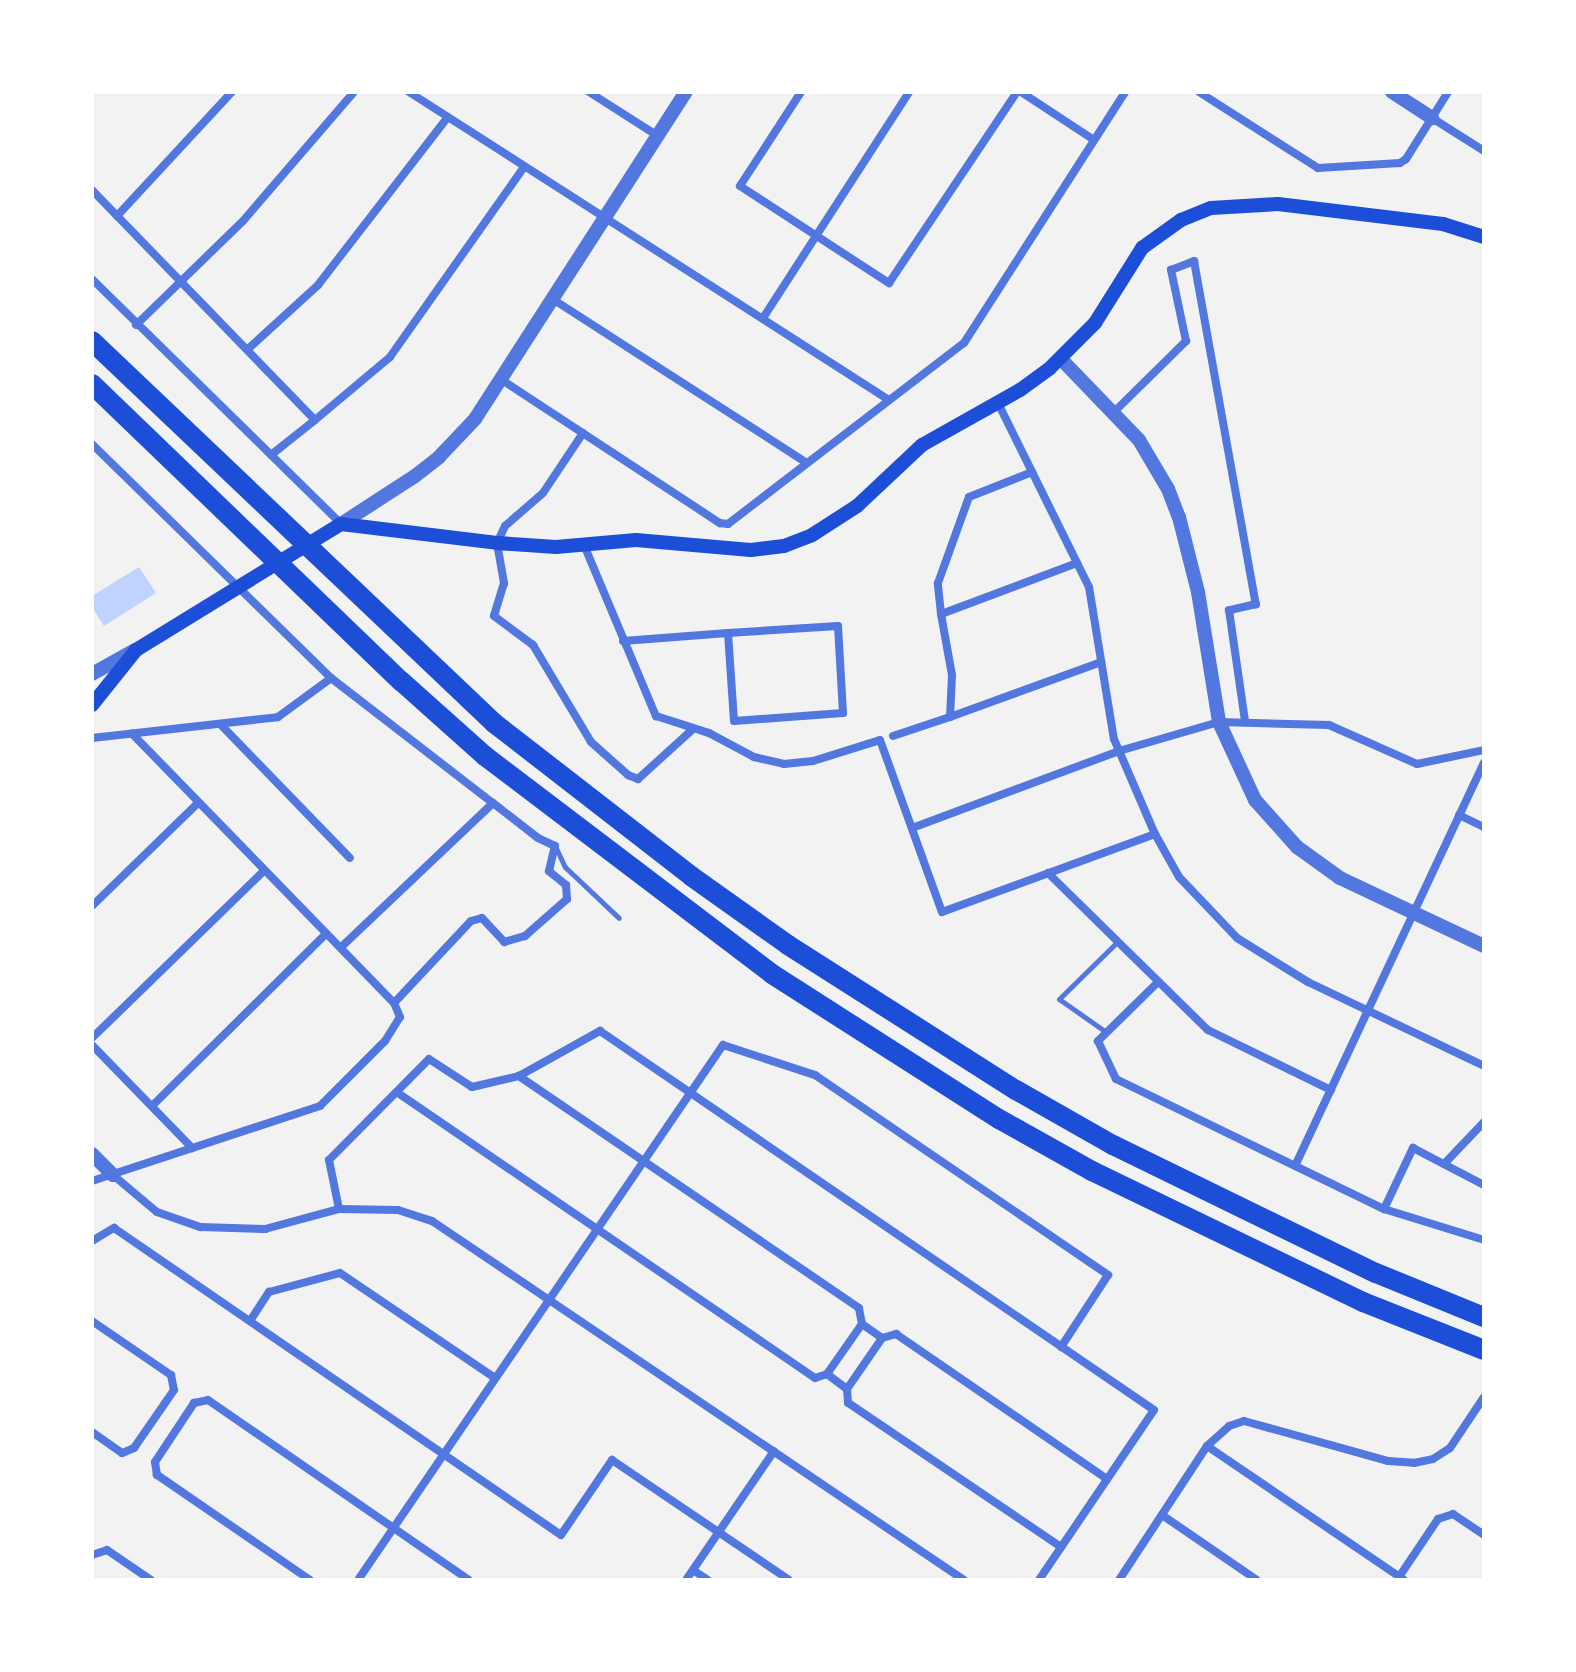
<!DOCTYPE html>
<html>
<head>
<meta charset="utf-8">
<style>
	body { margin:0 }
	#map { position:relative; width:1576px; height:1672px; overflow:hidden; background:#f2f2f2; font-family:"Source Serif 4",serif }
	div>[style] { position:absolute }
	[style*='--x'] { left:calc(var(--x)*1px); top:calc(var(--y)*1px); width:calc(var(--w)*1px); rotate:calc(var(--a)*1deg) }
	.water>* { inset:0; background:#bfd3fe }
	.service>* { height:5px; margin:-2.5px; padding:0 2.5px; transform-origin:2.5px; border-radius:2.5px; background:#5277de }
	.minor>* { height:8px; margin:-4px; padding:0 4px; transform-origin:4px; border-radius:4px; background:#5277de }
	.tertiary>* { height:14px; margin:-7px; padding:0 7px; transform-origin:7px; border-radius:7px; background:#5277de }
	.secondary>* { height:14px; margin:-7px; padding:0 7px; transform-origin:7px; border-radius:7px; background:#1d4ed8 }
	.motorway>* { height:20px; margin:-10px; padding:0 10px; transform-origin:10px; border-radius:10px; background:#1d4ed8 }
	span { translate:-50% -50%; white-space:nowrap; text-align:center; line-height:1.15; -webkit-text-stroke:6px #fff; paint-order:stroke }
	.frame { position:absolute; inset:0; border:94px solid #fff; pointer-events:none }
</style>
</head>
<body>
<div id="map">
	<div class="water">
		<div style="clip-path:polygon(139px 567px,156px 593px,104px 626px,92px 607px,92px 596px)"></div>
	</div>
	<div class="service">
		<div style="--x:556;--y:848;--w:21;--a:65"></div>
		<div style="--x:565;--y:867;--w:74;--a:43.4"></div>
		<div style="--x:1106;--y:1032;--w:57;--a:-144.9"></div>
		<div style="--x:1059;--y:999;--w:81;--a:-44.5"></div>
	</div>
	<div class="minor">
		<div style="--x:409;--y:92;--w:570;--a:32.69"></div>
		<div style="--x:589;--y:92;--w:82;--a:32.5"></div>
		<div style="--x:801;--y:92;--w:112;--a:123"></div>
		<div style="--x:740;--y:186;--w:178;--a:33.1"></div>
		<div style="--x:889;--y:283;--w:230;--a:-56.2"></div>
		<div style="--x:1021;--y:92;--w:87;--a:33.3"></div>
		<div style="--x:1199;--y:92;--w:141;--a:32.6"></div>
		<div style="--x:1318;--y:168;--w:82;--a:-3.5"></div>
		<div style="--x:1400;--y:163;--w:7;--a:-34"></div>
		<div style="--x:1406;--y:159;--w:79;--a:-57.9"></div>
		<div style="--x:1432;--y:118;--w:62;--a:32.4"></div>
		<div style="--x:92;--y:190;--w:320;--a:45.9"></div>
		<div style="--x:315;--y:420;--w:98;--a:-40"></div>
		<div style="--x:390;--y:357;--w:232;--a:-54.8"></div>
		<div style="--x:117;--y:216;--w:169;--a:-47.2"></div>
		<div style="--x:92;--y:279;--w:349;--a:44.5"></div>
		<div style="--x:554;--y:300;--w:301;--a:32.8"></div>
		<div style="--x:763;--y:318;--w:269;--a:-57.1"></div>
		<div style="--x:136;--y:325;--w:149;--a:-44.2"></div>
		<div style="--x:243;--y:221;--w:170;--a:-49.3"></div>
		<div style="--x:248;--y:349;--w:95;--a:-42.4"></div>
		<div style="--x:318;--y:285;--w:212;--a:-52.3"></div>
		<div style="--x:502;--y:380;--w:261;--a:33.3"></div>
		<div style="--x:720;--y:523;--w:8;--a:7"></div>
		<div style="--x:728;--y:524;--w:297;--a:-37.5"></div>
		<div style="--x:964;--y:343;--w:298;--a:-57.3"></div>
		<div style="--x:998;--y:403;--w:205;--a:63.7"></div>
		<div style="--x:1089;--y:587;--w:154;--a:80.7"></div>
		<div style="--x:1114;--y:739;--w:103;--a:66.7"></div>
		<div style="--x:1155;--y:834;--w:49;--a:60.8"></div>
		<div style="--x:1179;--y:877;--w:84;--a:46.4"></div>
		<div style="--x:1237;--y:938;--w:84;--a:31.8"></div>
		<div style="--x:1308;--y:982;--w:195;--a:25.5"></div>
		<div style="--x:1115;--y:411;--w:100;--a:-44.6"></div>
		<div style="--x:1186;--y:341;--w:73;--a:-101.9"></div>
		<div style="--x:1171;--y:270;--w:25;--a:-21"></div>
		<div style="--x:1194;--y:261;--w:349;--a:79.8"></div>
		<div style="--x:1256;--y:604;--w:28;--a:167"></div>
		<div style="--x:1229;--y:610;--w:112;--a:81.8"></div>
		<div style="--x:583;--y:433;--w:72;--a:123.7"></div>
		<div style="--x:543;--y:493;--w:50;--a:139"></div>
		<div style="--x:505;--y:526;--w:19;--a:115"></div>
		<div style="--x:497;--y:543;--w:41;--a:80.1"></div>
		<div style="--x:504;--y:583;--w:34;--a:107"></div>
		<div style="--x:494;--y:616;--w:49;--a:36.6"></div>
		<div style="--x:533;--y:645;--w:113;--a:59.1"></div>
		<div style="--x:591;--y:742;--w:50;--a:41.7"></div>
		<div style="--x:628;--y:775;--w:11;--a:22"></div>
		<div style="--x:638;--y:779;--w:74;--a:-42.3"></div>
		<div style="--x:92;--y:444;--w:334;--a:44.4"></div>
		<div style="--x:331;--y:678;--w:205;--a:37.7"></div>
		<div style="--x:493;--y:803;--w:209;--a:136.5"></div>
		<div style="--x:271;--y:455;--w:56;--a:-38.5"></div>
		<div style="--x:584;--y:545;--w:186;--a:67.2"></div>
		<div style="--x:656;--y:716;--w:56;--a:17.8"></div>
		<div style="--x:709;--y:733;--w:51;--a:28.1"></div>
		<div style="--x:754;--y:757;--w:31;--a:13"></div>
		<div style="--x:784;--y:764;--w:29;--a:-6"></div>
		<div style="--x:813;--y:761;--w:70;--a:-17.4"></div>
		<div style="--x:880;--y:740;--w:183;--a:70.2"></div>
		<div style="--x:942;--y:912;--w:227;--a:-20.1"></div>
		<div style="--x:1077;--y:563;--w:145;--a:159.4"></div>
		<div style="--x:941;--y:614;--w:62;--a:79.8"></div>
		<div style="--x:952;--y:675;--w:42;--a:92.7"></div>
		<div style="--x:950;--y:717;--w:161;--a:-20"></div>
		<div style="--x:941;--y:614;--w:31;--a:-96"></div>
		<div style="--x:938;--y:583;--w:91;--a:-70.2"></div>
		<div style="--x:969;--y:497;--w:68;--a:-21.6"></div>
		<div style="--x:623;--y:641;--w:105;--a:-4.4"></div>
		<div style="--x:728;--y:633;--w:110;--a:-3.6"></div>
		<div style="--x:838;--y:626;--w:87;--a:86.7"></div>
		<div style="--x:843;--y:713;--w:109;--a:175.8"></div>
		<div style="--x:734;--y:721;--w:88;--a:-93.9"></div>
		<div style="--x:221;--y:725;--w:185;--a:45.9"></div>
		<div style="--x:893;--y:736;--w:60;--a:-18.4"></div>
		<div style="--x:92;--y:738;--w:187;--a:-6.4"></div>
		<div style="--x:278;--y:717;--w:66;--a:-36.3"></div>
		<div style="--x:1459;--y:815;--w:28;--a:26"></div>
		<div style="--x:912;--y:828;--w:221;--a:-20.4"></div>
		<div style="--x:1119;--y:751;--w:104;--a:-16.2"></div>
		<div style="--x:1219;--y:722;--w:110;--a:1.6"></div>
		<div style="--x:1329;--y:725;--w:96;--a:23.9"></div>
		<div style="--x:1417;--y:764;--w:68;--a:-11.8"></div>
		<div style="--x:1048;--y:873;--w:224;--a:44.5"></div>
		<div style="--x:1208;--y:1030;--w:137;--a:26"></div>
		<div style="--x:92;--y:906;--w:148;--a:-44.2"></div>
		<div style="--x:1157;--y:983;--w:83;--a:135.5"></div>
		<div style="--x:1098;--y:1041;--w:42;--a:64.7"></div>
		<div style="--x:1116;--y:1079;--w:298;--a:25.9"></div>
		<div style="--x:1384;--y:1209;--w:105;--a:17.2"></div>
		<div style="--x:394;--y:1003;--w:112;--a:-46.8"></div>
		<div style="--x:471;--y:921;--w:11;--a:-15"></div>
		<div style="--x:482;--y:918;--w:33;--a:47"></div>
		<div style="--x:504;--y:942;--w:22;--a:-16"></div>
		<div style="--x:525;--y:936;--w:56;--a:-41.4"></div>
		<div style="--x:567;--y:899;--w:14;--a:-94"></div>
		<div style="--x:566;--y:885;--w:22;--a:-141"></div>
		<div style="--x:549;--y:871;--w:26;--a:-77"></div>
		<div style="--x:555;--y:846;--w:19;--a:-155"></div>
		<div style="--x:538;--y:838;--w:57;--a:-142.1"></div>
		<div style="--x:92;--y:1038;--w:240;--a:-44.2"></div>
		<div style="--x:92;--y:1045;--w:144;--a:45.8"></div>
		<div style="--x:398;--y:1093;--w:505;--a:34.35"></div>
		<div style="--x:815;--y:1378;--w:13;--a:-18"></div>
		<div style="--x:827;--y:1374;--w:61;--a:-55"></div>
		<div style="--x:862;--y:1324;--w:16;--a:-101"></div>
		<div style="--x:859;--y:1308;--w:412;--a:-145.7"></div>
		<div style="--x:152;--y:1106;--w:245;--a:-44.7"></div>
		<div style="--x:1444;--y:1164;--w:58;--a:-46.4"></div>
		<div style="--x:1295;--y:1166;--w:445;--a:-64.9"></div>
		<div style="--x:113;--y:1175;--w:57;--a:40.1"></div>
		<div style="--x:157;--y:1212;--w:46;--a:19.2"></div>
		<div style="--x:200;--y:1227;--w:65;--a:1.8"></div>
		<div style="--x:265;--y:1229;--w:77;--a:-15.1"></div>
		<div style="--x:339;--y:1209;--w:59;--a:1"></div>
		<div style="--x:398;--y:1210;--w:36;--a:18"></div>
		<div style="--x:432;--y:1221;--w:642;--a:34.01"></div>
		<div style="--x:92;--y:1181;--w:240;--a:-18.2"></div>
		<div style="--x:320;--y:1106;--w:92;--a:-45"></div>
		<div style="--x:385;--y:1041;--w:28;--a:-58"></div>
		<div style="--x:400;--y:1017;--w:15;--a:-113"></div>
		<div style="--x:394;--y:1003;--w:376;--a:-134.2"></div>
		<div style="--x:339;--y:1209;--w:50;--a:-101.5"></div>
		<div style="--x:329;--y:1160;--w:142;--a:-45.3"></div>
		<div style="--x:429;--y:1059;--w:51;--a:33.1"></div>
		<div style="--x:472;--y:1087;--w:48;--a:-13.2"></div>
		<div style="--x:519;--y:1076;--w:93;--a:-29.1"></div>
		<div style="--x:600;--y:1031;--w:671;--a:34.38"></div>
		<div style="--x:1154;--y:1410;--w:205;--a:124.1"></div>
		<div style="--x:1384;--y:1209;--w:68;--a:-64.6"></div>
		<div style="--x:1413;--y:1148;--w:80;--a:27.5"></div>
		<div style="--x:92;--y:1241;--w:26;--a:-31"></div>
		<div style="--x:114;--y:1228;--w:542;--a:34.48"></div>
		<div style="--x:561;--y:1535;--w:91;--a:-55.8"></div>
		<div style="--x:612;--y:1460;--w:214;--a:34.1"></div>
		<div style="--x:92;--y:1321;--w:96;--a:34.4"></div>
		<div style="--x:171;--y:1375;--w:15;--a:79"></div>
		<div style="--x:174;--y:1390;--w:70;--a:124.6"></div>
		<div style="--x:134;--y:1448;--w:13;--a:157"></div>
		<div style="--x:122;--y:1453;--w:37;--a:-145"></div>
		<div style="--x:250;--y:1321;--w:35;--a:-57"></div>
		<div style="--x:269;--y:1292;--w:73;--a:-15"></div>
		<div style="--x:340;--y:1273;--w:187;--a:34.1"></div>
		<div style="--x:862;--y:1324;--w:24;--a:35"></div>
		<div style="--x:827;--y:1374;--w:25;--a:37"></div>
		<div style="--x:1207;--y:1446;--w:238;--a:34.2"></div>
		<div style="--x:1162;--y:1515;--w:115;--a:34.4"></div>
		<div style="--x:1061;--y:1547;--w:257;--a:-145.9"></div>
		<div style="--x:848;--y:1403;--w:14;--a:-94"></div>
		<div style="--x:847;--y:1389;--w:62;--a:-55.5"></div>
		<div style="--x:882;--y:1338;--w:15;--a:-16"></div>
		<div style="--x:896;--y:1334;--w:256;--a:34.5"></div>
		<div style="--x:92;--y:1555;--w:16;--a:-18"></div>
		<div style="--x:107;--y:1550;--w:53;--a:34.3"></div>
		<div style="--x:693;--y:1570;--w:18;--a:34"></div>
		<div style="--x:1399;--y:1577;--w:70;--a:-56.1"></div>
		<div style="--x:1438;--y:1519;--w:16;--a:-18"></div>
		<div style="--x:1453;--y:1514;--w:37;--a:34"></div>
		<div style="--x:310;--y:1580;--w:186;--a:-145.5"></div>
		<div style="--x:157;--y:1475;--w:13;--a:-99"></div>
		<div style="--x:155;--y:1462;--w:71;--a:-56.5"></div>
		<div style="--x:194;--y:1403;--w:14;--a:-12"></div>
		<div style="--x:208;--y:1400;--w:317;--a:34.6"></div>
		<div style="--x:358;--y:1580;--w:648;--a:-55.7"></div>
		<div style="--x:723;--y:1045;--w:97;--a:18.1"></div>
		<div style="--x:815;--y:1075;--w:355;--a:34.3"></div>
		<div style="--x:1108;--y:1275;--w:86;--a:123.1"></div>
		<div style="--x:686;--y:1580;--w:156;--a:-55.7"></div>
		<div style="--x:1119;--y:1580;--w:160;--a:-56.7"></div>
		<div style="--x:1207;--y:1446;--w:30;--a:-42"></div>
		<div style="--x:1229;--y:1426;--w:16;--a:-18"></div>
		<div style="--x:1244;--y:1421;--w:149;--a:15.5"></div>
		<div style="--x:1388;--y:1461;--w:26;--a:4"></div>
		<div style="--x:1414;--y:1463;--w:19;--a:-12"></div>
		<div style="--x:1433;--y:1459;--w:20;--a:-33"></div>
		<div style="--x:1450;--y:1448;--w:61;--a:-56.3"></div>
	</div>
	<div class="tertiary">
		<div style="--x:1392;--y:92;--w:48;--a:33"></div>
		<div style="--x:1061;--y:359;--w:112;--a:46.1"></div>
		<div style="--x:1139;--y:440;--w:57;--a:59.4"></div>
		<div style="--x:1168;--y:489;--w:30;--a:69"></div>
		<div style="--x:1179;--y:517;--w:77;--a:75.8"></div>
		<div style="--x:1198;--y:592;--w:132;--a:80.8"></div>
		<div style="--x:1219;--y:722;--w:86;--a:65.2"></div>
		<div style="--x:1255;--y:800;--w:63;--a:48.2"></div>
		<div style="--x:1297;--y:847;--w:53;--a:35.8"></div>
		<div style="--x:1340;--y:878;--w:159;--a:25.3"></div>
		<div style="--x:341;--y:524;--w:88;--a:-33"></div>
		<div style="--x:415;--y:476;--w:31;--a:-38"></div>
		<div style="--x:439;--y:457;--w:52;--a:-46.5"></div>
		<div style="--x:475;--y:419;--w:389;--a:-57.2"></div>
		<div style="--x:92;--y:674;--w:49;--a:-29.2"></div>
		<div style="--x:92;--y:1154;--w:30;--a:45"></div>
	</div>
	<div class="secondary">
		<div style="--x:92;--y:705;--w:70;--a:-51.3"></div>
		<div style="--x:136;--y:650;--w:241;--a:-31.6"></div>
		<div style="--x:341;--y:524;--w:157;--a:6.9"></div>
		<div style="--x:497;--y:543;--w:59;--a:3.9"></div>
		<div style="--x:556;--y:547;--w:80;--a:-5"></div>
		<div style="--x:636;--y:540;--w:115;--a:5"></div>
		<div style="--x:751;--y:550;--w:33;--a:-7"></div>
		<div style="--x:784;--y:546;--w:30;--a:-21"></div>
		<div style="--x:812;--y:535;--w:54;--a:-32.8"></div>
		<div style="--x:857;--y:506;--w:89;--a:-43.2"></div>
		<div style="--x:922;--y:445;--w:112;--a:-29.3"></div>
		<div style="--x:1020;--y:390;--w:37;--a:-36"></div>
		<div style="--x:1050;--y:368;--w:64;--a:-45"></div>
		<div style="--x:1095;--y:323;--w:89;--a:-57.9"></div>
		<div style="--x:1142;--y:248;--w:48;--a:-35.7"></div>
		<div style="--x:1181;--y:220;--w:32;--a:-22"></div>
		<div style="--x:1211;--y:208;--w:67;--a:-3.4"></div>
		<div style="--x:1278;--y:204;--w:166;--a:6.9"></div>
		<div style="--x:1443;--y:224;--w:43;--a:17.6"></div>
	</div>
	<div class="motorway">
		<div style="--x:92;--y:341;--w:555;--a:43.54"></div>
		<div style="--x:494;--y:723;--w:249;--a:37.8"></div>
		<div style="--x:691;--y:876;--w:119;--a:35.4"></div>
		<div style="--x:788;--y:945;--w:270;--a:32.5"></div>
		<div style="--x:1016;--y:1090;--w:112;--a:29.6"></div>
		<div style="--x:1113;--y:1145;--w:292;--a:26"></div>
		<div style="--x:1376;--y:1273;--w:117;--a:22.2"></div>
		<div style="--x:92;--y:384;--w:429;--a:43.9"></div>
		<div style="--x:401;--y:681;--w:113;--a:41.8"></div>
		<div style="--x:485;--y:756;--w:360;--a:37.2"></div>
		<div style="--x:772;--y:974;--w:269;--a:32.6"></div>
		<div style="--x:999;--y:1119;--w:107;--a:29.2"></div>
		<div style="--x:1092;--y:1171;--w:301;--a:25.8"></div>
		<div style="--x:1363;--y:1302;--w:130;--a:21.6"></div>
	</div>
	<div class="frame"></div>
</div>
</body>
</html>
